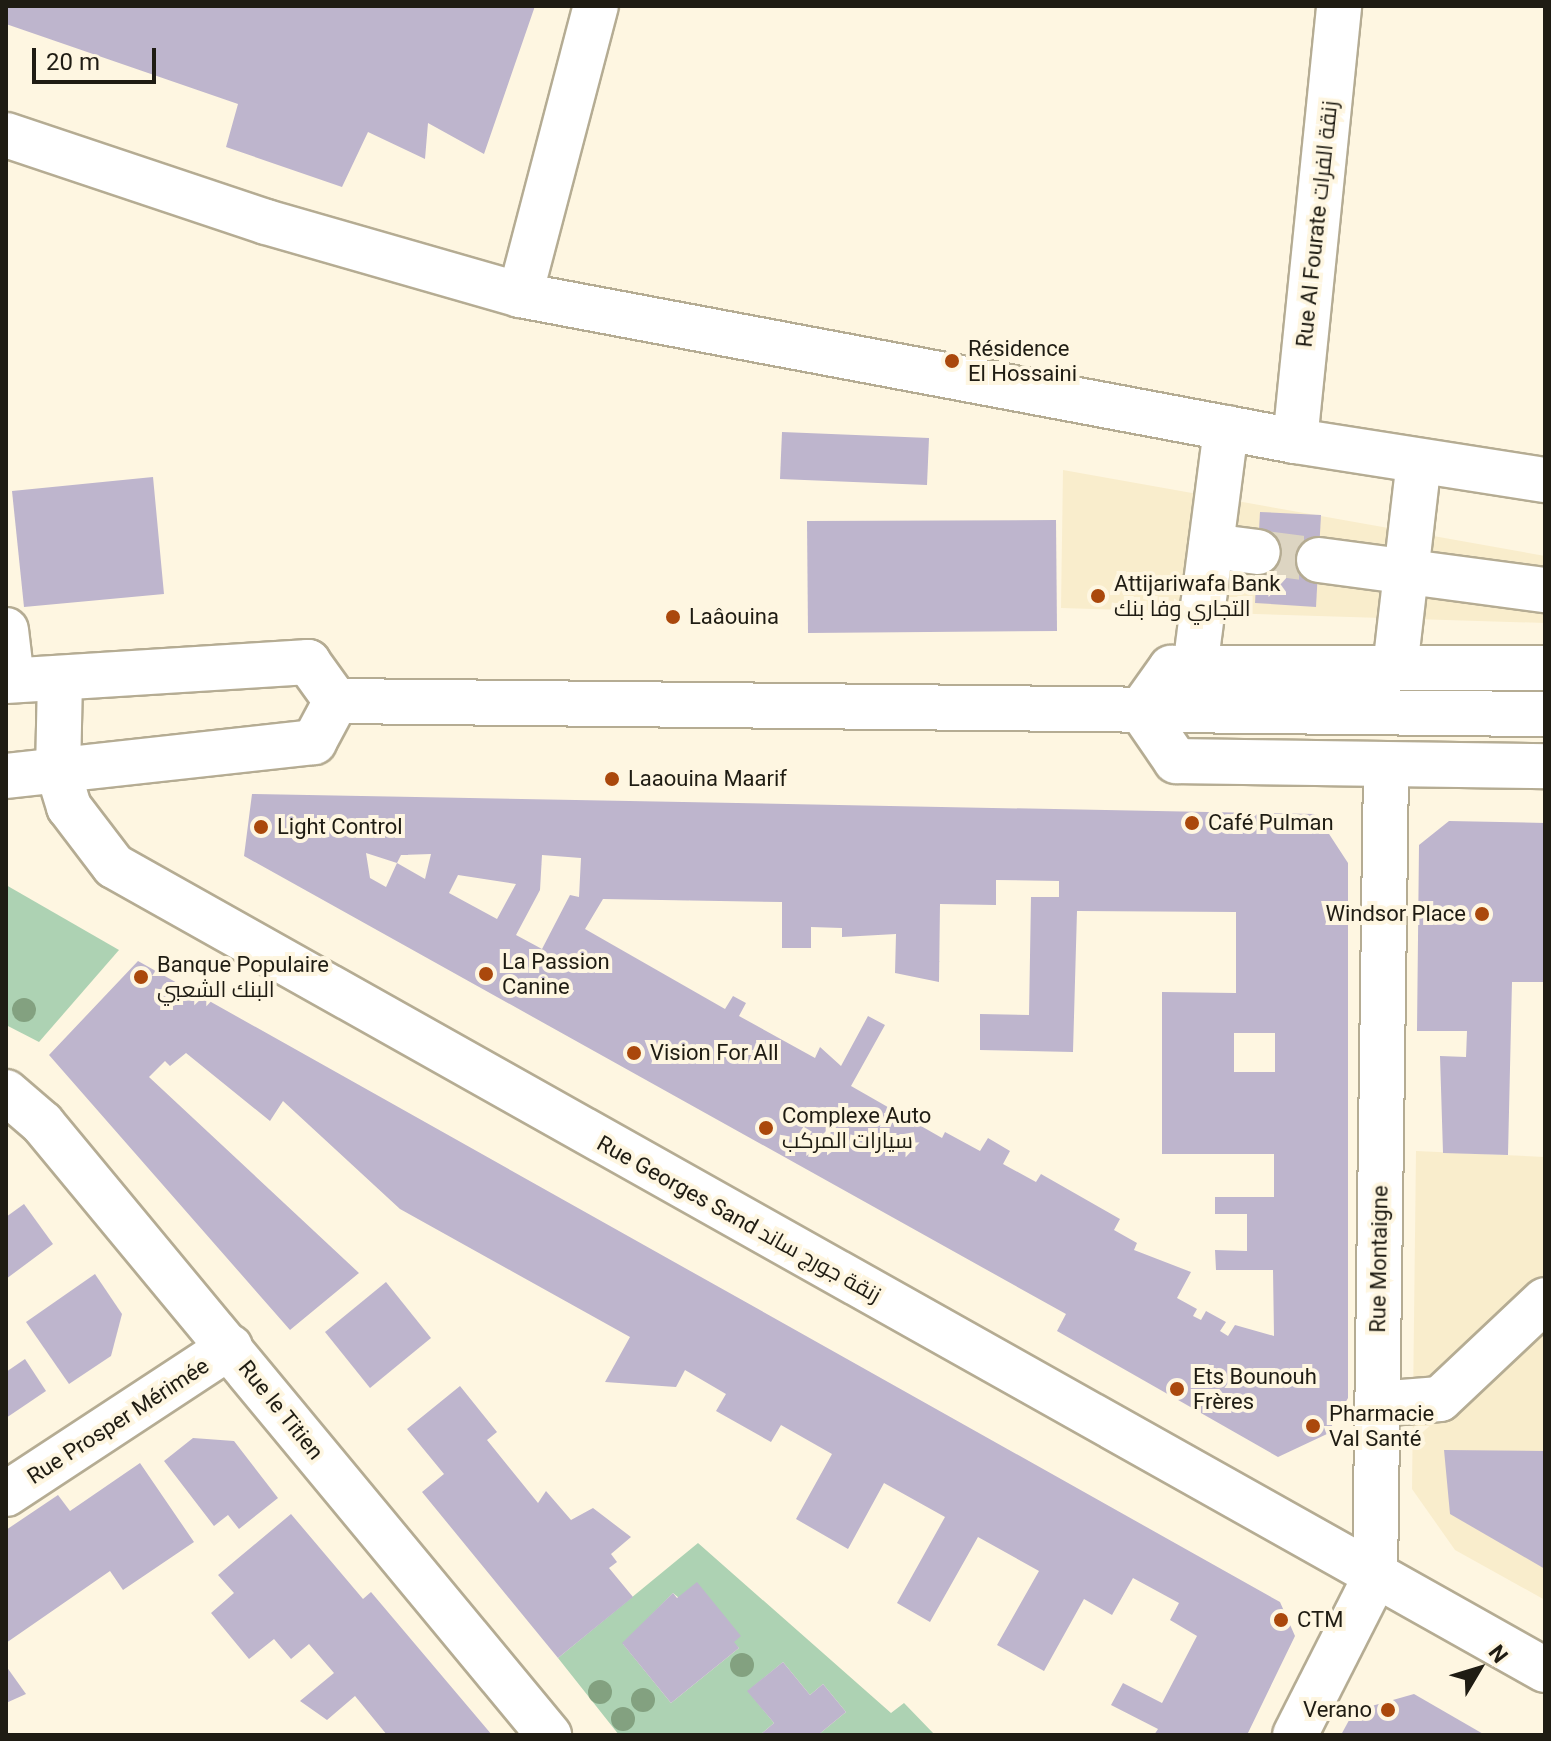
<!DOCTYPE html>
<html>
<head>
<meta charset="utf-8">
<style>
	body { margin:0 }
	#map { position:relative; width:1551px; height:1741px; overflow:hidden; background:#fef6e1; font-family:Roboto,Cairo,sans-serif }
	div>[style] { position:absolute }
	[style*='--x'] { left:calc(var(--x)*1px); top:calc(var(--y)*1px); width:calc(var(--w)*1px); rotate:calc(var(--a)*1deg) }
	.built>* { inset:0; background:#f9edcc }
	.green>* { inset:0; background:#add2b3 }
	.building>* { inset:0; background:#beb5cd }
	.minor-tunnel>* { height:44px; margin-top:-22px; transform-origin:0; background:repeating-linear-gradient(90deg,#ddd5c2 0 44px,transparent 0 66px) }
	.roads { filter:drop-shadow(2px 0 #b5ac93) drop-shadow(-2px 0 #b5ac93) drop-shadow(0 2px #b5ac93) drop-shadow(0 -2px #b5ac93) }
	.minor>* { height:44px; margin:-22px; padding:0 22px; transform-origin:22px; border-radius:22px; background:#fff }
	.major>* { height:44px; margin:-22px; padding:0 22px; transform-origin:22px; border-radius:22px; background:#fff }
	.trees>* { width:24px; height:24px; margin:-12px; border-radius:50%; background:#83a180 }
	.dots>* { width:22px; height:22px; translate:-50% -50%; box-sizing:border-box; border:4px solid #fef6e1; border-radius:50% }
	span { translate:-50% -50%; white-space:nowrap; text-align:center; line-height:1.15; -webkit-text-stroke:8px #fef6e1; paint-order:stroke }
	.street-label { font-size:22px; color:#1f1c13 }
	.poi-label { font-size:22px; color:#1f1c13 }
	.left { translate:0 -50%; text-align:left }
	.right { translate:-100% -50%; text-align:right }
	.frame { position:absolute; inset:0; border:8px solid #1f1c13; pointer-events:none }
	.north { position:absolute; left:1439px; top:1629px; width:80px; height:80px; -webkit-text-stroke:6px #fef6e1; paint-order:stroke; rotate:52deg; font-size:22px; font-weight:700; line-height:32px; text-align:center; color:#1f1c13 }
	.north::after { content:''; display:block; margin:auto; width:28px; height:36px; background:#1f1c13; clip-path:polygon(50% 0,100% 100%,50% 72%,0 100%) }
	.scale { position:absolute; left:32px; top:48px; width:124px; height:36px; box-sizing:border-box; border:4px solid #1f1c13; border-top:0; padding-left:10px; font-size:24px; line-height:28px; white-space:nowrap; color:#1f1c13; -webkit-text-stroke:6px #fef6e1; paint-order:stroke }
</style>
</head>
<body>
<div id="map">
	<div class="built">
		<div style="clip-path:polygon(1063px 470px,1545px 556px,1545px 623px,1061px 608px)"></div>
		<div style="clip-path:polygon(1416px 1151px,1545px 1157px,1545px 1600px,1455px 1550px,1412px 1489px)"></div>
	</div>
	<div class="green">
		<div style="clip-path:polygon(6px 885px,119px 950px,39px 1042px,6px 1025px)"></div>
		<div style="clip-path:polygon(evenodd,698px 1543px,891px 1713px,904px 1703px,935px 1735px,818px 1735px,846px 1712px,823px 1684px,810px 1695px,783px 1662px,748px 1691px,774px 1723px,760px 1735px,619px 1735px,558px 1658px,698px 1543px,673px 1593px,739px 1648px,671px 1703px,623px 1644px,673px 1593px)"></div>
	</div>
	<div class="building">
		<div style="clip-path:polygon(6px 6px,535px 6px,484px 154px,428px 123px,425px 159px,368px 132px,342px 187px,226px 147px,238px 104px,6px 24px)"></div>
		<div style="clip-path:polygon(782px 432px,929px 438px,927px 485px,780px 479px)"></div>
		<div style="clip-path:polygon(153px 477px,164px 594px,24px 607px,12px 491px)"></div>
		<div style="clip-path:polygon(1260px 512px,1321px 515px,1316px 607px,1255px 603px)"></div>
		<div style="clip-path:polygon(1056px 520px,1057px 631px,808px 633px,807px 521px)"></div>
		<div style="clip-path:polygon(evenodd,252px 794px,1316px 814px,1348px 863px,1348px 1398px,1327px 1434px,1278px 1457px,1057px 1331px,1066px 1314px,244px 856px,252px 794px,366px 853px,397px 863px,386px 887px,370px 878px,366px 853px,252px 794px,431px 854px,425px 879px,397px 863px,401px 855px,431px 854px,252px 794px,542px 855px,581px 858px,579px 897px,570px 895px,542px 949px,516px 935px,540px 890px,542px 855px,252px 794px,458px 875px,516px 884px,497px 919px,449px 893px,458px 875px,252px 794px,996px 880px,1059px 881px,1059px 897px,1031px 897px,1029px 1015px,980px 1014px,980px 1050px,1073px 1052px,1077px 911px,1236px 912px,1236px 993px,1162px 992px,1162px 1154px,1274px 1154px,1274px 1197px,1215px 1197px,1215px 1214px,1247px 1214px,1247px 1251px,1215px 1250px,1216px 1270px,1273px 1270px,1274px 1336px,1235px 1325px,1228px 1336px,1220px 1331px,1226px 1322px,1206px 1311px,1201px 1320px,1193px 1316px,1197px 1309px,1177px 1298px,1191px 1272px,1134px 1250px,1137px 1243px,1114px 1230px,1120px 1219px,1041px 1174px,1036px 1182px,1003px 1164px,1010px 1151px,988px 1138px,980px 1151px,945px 1132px,942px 1138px,851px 1086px,885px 1025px,868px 1016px,841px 1066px,820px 1047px,815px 1058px,739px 1016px,746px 1003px,733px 996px,725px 1009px,585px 929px,603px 899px,782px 902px,782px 948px,811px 948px,811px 927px,842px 928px,842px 937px,896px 934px,895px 973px,939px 982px,940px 904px,996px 905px,996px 880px,252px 794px,1234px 1033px,1275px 1033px,1275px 1072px,1234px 1072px,1234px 1033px)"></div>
		<div style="clip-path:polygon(1449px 821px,1545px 823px,1545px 982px,1512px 982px,1508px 1155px,1443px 1153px,1440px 1056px,1466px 1057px,1467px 1031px,1417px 1031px,1419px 845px)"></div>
		<div style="clip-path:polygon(138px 961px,1280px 1602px,1295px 1636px,1247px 1735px,1154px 1735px,1158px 1729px,1111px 1705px,1123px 1683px,1162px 1703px,1197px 1636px,1170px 1620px,1179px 1603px,1133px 1578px,1112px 1615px,1084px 1599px,1044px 1671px,997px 1645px,1039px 1571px,978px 1537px,930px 1622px,897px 1603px,945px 1517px,884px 1483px,848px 1549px,796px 1519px,832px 1454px,781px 1425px,771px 1442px,716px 1411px,726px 1394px,685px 1370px,676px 1387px,605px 1382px,630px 1337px,400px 1209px,283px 1101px,270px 1121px,186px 1053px,170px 1066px,165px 1061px,149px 1077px,359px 1273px,290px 1330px,49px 1055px)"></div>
		<div style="clip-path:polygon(24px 1204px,53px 1244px,6px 1279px,6px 1217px)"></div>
		<div style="clip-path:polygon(95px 1274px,122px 1314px,111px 1356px,69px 1384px,26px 1322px)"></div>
		<div style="clip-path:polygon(386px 1282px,431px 1338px,370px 1388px,325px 1332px)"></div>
		<div style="clip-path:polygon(25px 1359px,46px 1391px,6px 1418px,6px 1372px)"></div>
		<div style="clip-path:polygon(460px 1386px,497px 1432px,487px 1440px,538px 1503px,546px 1491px,571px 1520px,593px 1508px,631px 1537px,611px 1554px,617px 1562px,609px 1568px,633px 1597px,558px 1658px,422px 1492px,444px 1474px,407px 1429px)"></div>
		<div style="clip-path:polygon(193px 1438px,234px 1441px,278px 1498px,239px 1529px,228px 1515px,214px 1526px,164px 1461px)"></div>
		<div style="clip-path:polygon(1444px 1450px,1545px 1451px,1545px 1569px,1450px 1514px)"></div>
		<div style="clip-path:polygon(140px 1463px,194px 1542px,123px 1590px,110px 1571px,6px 1643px,6px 1530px,58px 1495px,70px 1511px)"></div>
		<div style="clip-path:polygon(291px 1514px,363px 1599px,371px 1592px,492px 1735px,387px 1735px,355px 1696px,327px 1720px,300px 1701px,334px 1673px,309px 1644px,291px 1659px,274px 1639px,249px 1659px,211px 1613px,234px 1593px,218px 1575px)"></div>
		<div style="clip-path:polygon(697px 1582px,741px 1636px,734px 1642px,739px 1648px,671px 1703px,622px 1643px,673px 1593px,677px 1598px)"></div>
		<div style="clip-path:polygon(783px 1662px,810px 1695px,823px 1684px,846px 1712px,818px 1735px,760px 1735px,774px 1723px,747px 1691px)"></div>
		<div style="clip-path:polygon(6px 1666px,26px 1694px,6px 1703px)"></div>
		<div style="clip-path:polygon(1414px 1694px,1485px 1735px,1341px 1735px,1354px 1711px)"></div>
	</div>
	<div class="minor-tunnel">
		<div style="--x:1258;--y:552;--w:62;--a:7.5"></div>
	</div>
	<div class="roads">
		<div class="minor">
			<div style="--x:520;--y:295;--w:299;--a:-75.3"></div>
			<div style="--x:1295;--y:441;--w:437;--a:-84.2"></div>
			<div style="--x:1211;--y:546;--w:47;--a:7.3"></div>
			<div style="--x:1319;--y:560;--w:228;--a:7.6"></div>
			<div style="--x:6;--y:630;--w:50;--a:83.2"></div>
			<div style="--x:1195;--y:668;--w:242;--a:-82.6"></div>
			<div style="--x:1395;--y:668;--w:208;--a:-83.4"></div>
			<div style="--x:60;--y:678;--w:93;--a:91.2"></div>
			<div style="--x:58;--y:771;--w:38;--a:73"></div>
			<div style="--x:69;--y:807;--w:74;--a:52.7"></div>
			<div style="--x:114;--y:866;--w:1641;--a:29.33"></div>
			<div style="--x:6;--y:1092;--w:48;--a:40.7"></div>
			<div style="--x:42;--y:1123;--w:795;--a:50.36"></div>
			<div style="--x:1377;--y:1404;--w:63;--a:-4.5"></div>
			<div style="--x:1440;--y:1399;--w:144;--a:-43.3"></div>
			<div style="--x:6;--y:1494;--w:268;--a:-33.3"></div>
			<div style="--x:1295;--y:1735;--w:177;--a:-63.1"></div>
			<div style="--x:1375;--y:1577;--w:812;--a:-89.22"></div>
		</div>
		<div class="major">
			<div style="--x:6;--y:135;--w:274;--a:18.5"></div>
			<div style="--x:266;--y:222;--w:264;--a:16"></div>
			<div style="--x:520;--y:295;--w:789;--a:10.67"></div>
			<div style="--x:1295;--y:441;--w:253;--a:8.9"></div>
			<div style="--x:6;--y:681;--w:303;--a:-3.6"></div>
			<div style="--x:308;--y:662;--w:48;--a:54.3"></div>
			<div style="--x:336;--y:701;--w:1209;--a:0.62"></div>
			<div style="--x:1141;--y:710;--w:62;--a:55.5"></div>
			<div style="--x:1176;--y:761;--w:369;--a:0.8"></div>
			<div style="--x:1141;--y:710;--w:52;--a:-54.5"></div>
			<div style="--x:1171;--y:668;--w:374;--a:0"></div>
			<div style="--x:6;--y:776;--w:310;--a:-6.3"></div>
			<div style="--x:314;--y:742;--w:47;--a:-61.8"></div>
		</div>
	</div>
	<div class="trees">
		<div style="left:24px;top:1010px"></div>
		<div style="left:742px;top:1665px"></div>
		<div style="left:600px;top:1692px"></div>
		<div style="left:643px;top:1700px"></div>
		<div style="left:623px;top:1719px"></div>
	</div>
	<div class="dots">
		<div style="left:952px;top:361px;background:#aa480c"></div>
		<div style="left:1098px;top:596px;background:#aa480c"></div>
		<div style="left:673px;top:617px;background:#aa480c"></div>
		<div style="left:612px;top:779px;background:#aa480c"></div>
		<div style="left:1192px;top:823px;background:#aa480c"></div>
		<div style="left:261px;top:827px;background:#aa480c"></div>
		<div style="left:1482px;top:914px;background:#aa480c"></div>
		<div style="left:486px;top:974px;background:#aa480c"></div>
		<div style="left:141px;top:977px;background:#aa480c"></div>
		<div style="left:634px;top:1053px;background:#aa480c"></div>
		<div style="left:766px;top:1128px;background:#aa480c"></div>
		<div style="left:1177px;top:1389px;background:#aa480c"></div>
		<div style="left:1313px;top:1426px;background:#aa480c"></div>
		<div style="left:1281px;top:1620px;background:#aa480c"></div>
		<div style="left:1388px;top:1710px;background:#aa480c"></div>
	</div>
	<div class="street-label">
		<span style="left:1317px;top:224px;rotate:-84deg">Rue Al Fourate زنقة الفرات</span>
		<span style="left:739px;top:1219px;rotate:29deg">Rue Georges Sand زنقة جورج ساند</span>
		<span style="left:1379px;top:1259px;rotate:-89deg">Rue Montaigne</span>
		<span style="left:281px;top:1410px;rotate:51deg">Rue le Titien</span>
		<span style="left:118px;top:1421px;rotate:-33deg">Rue Prosper Mérimée</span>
	</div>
	<div class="poi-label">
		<span class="left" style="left:968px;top:361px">Résidence<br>El Hossaini</span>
		<span class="left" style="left:1114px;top:596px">Attijariwafa Bank<br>التجاري وفا بنك</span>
		<span class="left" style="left:689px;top:617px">Laâouina</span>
		<span class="left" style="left:628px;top:779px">Laaouina Maarif</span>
		<span class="left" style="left:1208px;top:823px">Café Pulman</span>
		<span class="left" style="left:277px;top:827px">Light Control</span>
		<span class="right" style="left:1466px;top:914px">Windsor Place</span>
		<span class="left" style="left:502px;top:974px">La Passion<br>Canine</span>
		<span class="left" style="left:157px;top:977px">Banque Populaire<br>البنك الشعبي</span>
		<span class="left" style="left:650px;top:1053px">Vision For All</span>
		<span class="left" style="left:782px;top:1128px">Complexe Auto<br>سيارات المركب</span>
		<span class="left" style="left:1193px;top:1389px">Ets Bounouh<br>Frères</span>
		<span class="left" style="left:1329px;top:1426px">Pharmacie<br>Val Santé</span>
		<span class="left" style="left:1297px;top:1620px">CTM</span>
		<span class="right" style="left:1372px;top:1710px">Verano</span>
	</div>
	<div class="frame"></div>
	<div class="north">N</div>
	<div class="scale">20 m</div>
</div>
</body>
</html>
